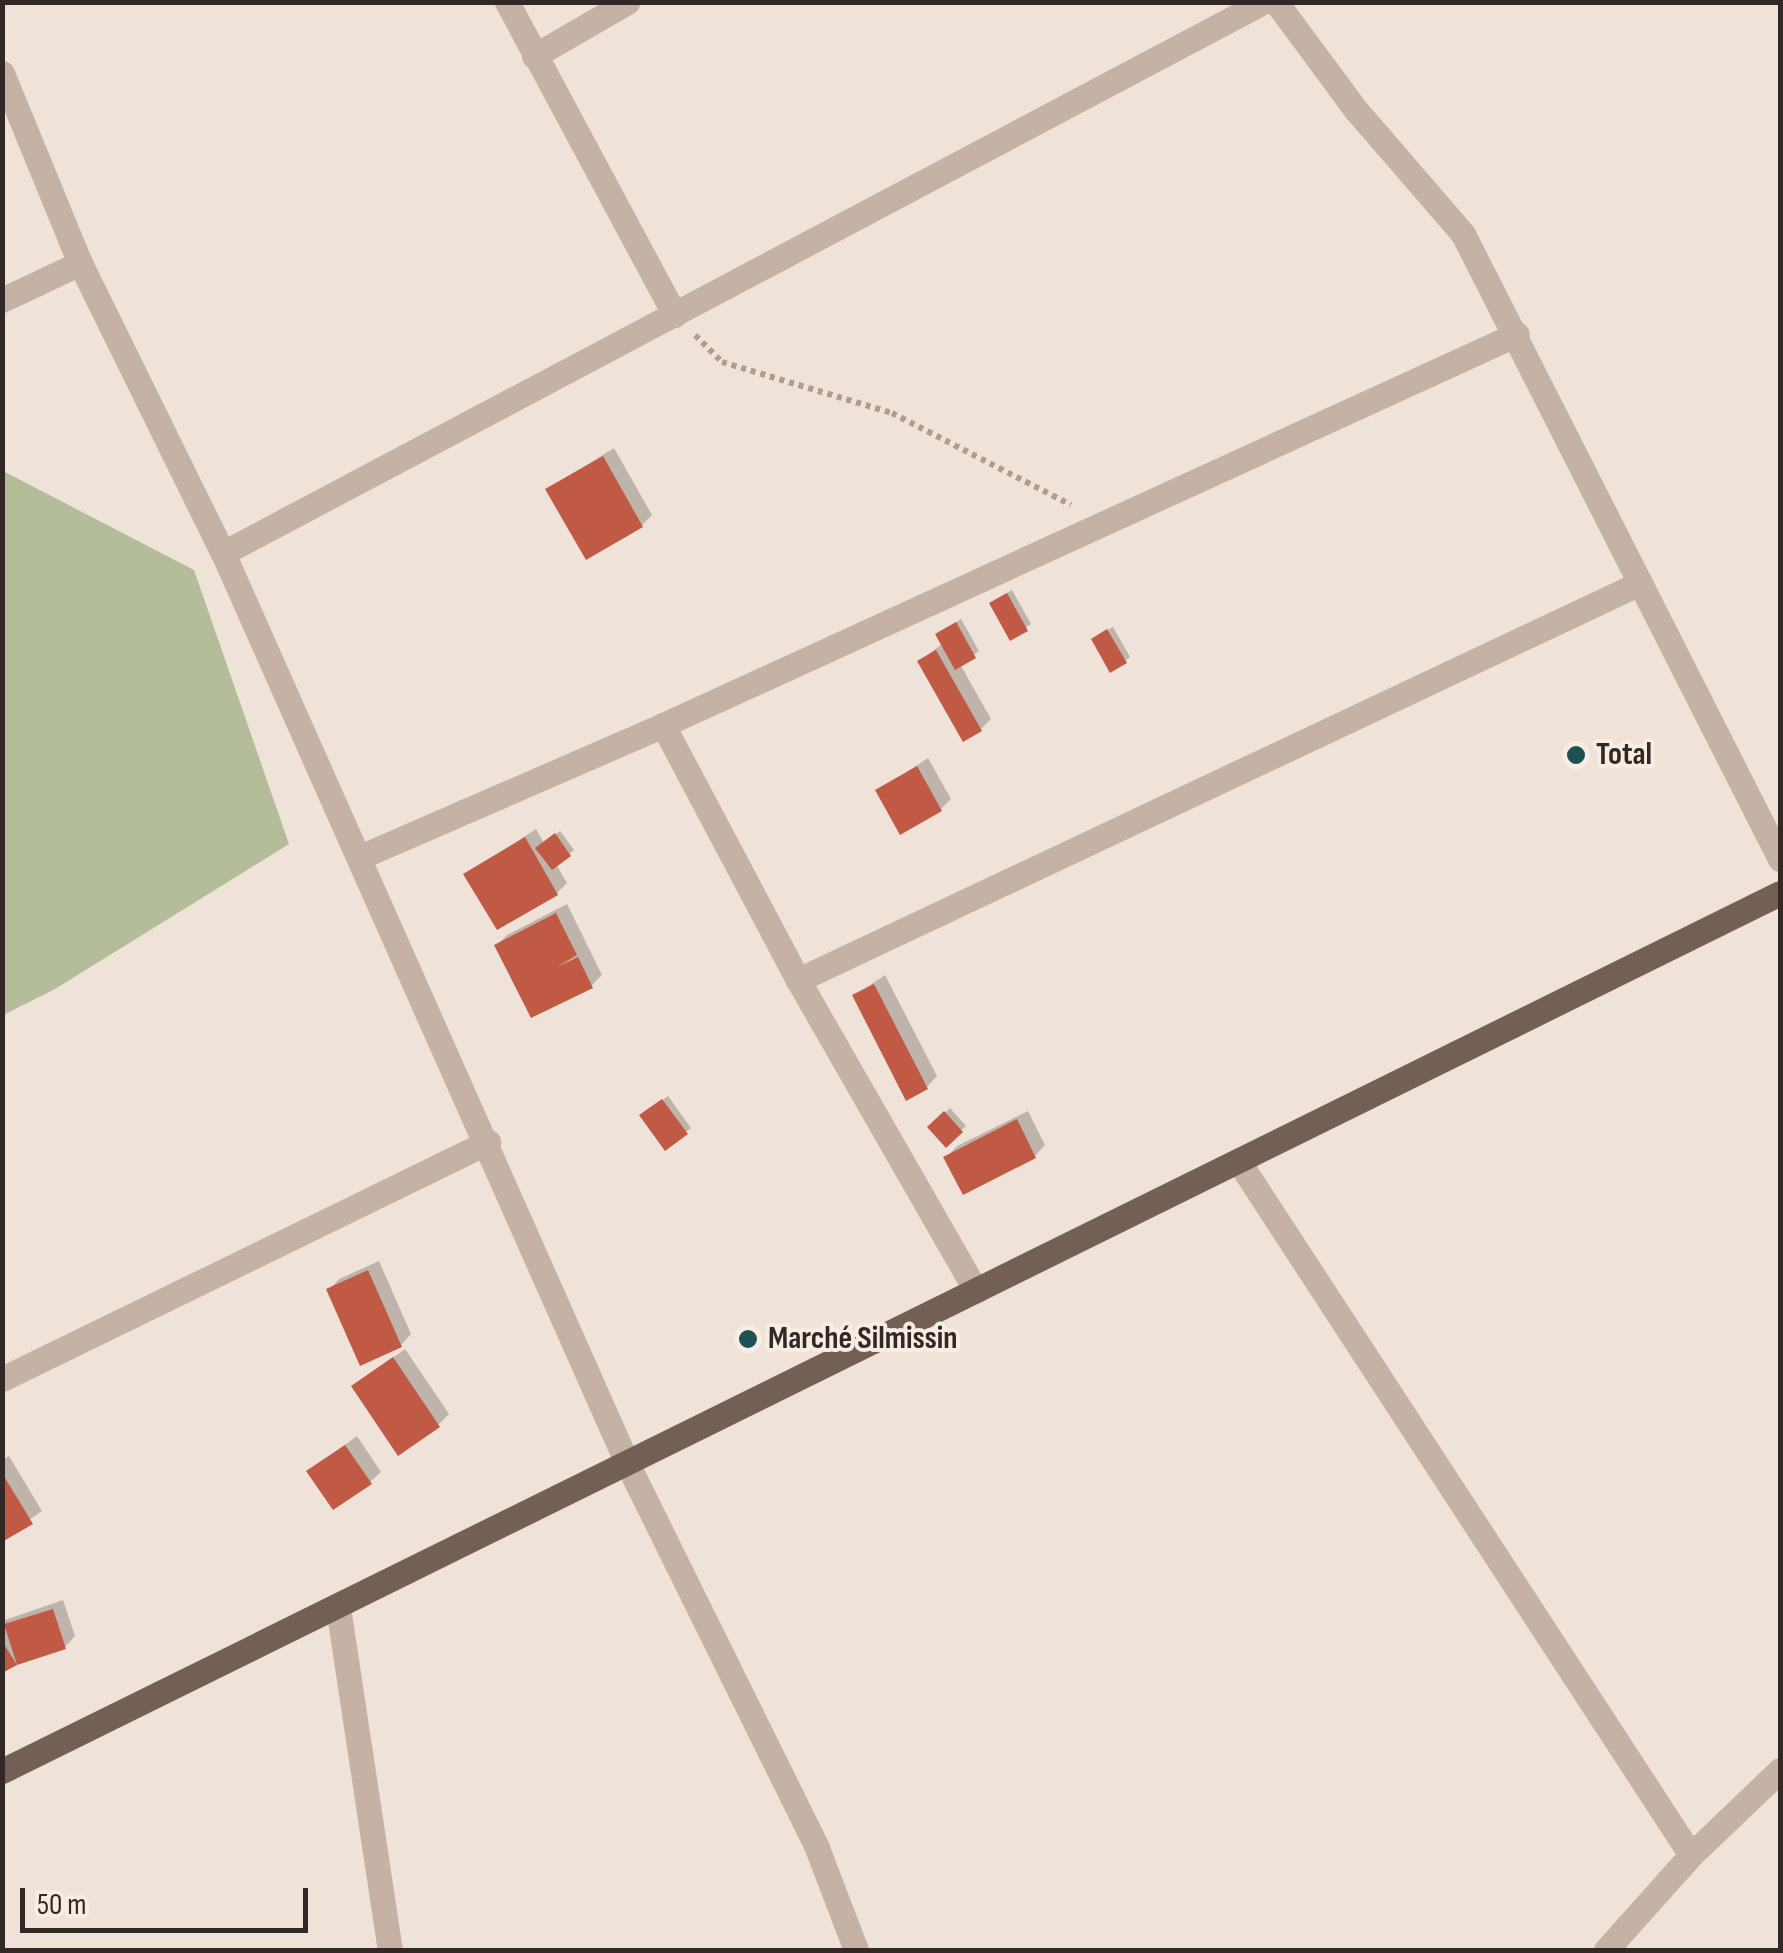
<!DOCTYPE html>
<html>
<head>
<meta charset="utf-8">
<style>
	body { margin:0 }
	#map { position:relative; width:1783px; height:1953px; overflow:hidden; background:#efe2d8; font-family:"Sofia Sans Condensed",sans-serif }
	div>[style] { position:absolute }
	[style*='--x'] { left:calc(var(--x)*1px); top:calc(var(--y)*1px); width:calc(var(--w)*1px); rotate:calc(var(--a)*1deg) }
	.green>* { inset:0; background:#b4bd99 }
	.shadow>* { inset:0; background:#0003 }
	.building>* { inset:0; background:#c05a45 }
	.path>* { height:6px; margin-top:-3px; transform-origin:0; background:repeating-linear-gradient(90deg,#b29b8f 0 5px,transparent 0 10px) }
	.minor>* { height:25px; margin:-12.5px; padding:0 12.5px; transform-origin:12.5px; border-radius:12.5px; background:#c6b1a5 }
	.primary>* { height:25px; margin:-12.5px; padding:0 12.5px; transform-origin:12.5px; border-radius:12.5px; background:#745f57 }
	.dots>* { width:28px; height:28px; translate:-50% -50%; box-sizing:border-box; border:5px solid #f8ede3; border-radius:50% }
	span { translate:-50% -50%; white-space:nowrap; text-align:center; line-height:1.15; -webkit-text-stroke:8px #f8ede3; paint-order:stroke }
	.poi-label { font-size:32px; color:#322926; font-weight:700 }
	.left { translate:0 -50%; text-align:left }
	.frame { position:absolute; inset:0; border:5px solid #322926; pointer-events:none }
	.scale { position:absolute; left:20px; top:1888px; width:288px; height:45px; box-sizing:border-box; border:5px solid #322926; border-top:0; padding-left:12px; font-size:30px; line-height:35px; white-space:nowrap; color:#322926; -webkit-text-stroke:8px #f8ede3; paint-order:stroke }
</style>
</head>
<body>
<div id="map">
	<div class="green">
		<div style="clip-path:polygon(3px 471px,194px 570px,289px 844px,55px 989px,3px 1015px)"></div>
	</div>
	<div class="shadow">
		<div style="clip-path:polygon(614px 448px,652px 515px,642px 525px,548px 489px)"></div>
		<div style="clip-path:polygon(1012px 590px,1031px 624px,1011px 637px,996px 599px)"></div>
		<div style="clip-path:polygon(961px 619px,979px 651px,960px 664px,991px 719px,981px 729px,920px 661px,943px 643px,938px 634px)"></div>
		<div style="clip-path:polygon(1113px 627px,1130px 657px,1125px 661px,1099px 635px)"></div>
		<div style="clip-path:polygon(928px 758px,951px 799px,941px 809px,878px 791px)"></div>
		<div style="clip-path:polygon(536px 829px,544px 843px,560px 831px,574px 850px,556px 864px,567px 883px,557px 893px,467px 874px)"></div>
		<div style="clip-path:polygon(567px 904px,602px 975px,591px 986px,497px 945px,507px 935px)"></div>
		<div style="clip-path:polygon(885px 975px,937px 1076px,927px 1087px,855px 995px)"></div>
		<div style="clip-path:polygon(668px 1096px,691px 1128px,686px 1132px,647px 1111px)"></div>
		<div style="clip-path:polygon(950px 1108px,966px 1126px,946px 1144px,930px 1127px)"></div>
		<div style="clip-path:polygon(1028px 1111px,1045px 1145px,1035px 1156px,947px 1157px,957px 1146px)"></div>
		<div style="clip-path:polygon(379px 1261px,411px 1334px,401px 1345px,329px 1290px,339px 1279px)"></div>
		<div style="clip-path:polygon(405px 1349px,449px 1414px,438px 1425px,354px 1386px)"></div>
		<div style="clip-path:polygon(357px 1436px,381px 1472px,370px 1482px,309px 1471px)"></div>
		<div style="clip-path:polygon(9px 1456px,42px 1511px,2px 1539px,2px 1460px)"></div>
		<div style="clip-path:polygon(63px 1600px,75px 1636px,65px 1647px,2px 1670px,2px 1621px)"></div>
	</div>
	<div class="building">
		<div style="clip-path:polygon(603px 456px,643px 527px,586px 560px,545px 489px)"></div>
		<div style="clip-path:polygon(1007px 593px,1028px 631px,1010px 641px,989px 603px)"></div>
		<div style="clip-path:polygon(956px 622px,976px 658px,955px 670px,935px 634px)"></div>
		<div style="clip-path:polygon(1107px 629px,1127px 663px,1110px 673px,1091px 639px)"></div>
		<div style="clip-path:polygon(936px 650px,982px 731px,963px 742px,917px 661px)"></div>
		<div style="clip-path:polygon(917px 766px,942px 811px,900px 835px,875px 790px)"></div>
		<div style="clip-path:polygon(555px 833px,571px 856px,552px 870px,535px 848px)"></div>
		<div style="clip-path:polygon(525px 837px,558px 895px,497px 930px,463px 874px)"></div>
		<div style="clip-path:polygon(556px 913px,577px 955px,557px 967px,578px 957px,593px 988px,531px 1018px,494px 945px)"></div>
		<div style="clip-path:polygon(874px 984px,928px 1089px,906px 1101px,852px 995px)"></div>
		<div style="clip-path:polygon(662px 1099px,688px 1134px,665px 1151px,639px 1115px)"></div>
		<div style="clip-path:polygon(944px 1111px,963px 1132px,946px 1148px,927px 1127px)"></div>
		<div style="clip-path:polygon(1017px 1119px,1036px 1158px,963px 1195px,943px 1157px)"></div>
		<div style="clip-path:polygon(368px 1270px,402px 1347px,360px 1366px,326px 1289px)"></div>
		<div style="clip-path:polygon(393px 1357px,440px 1427px,398px 1456px,351px 1386px)"></div>
		<div style="clip-path:polygon(345px 1445px,372px 1484px,333px 1510px,306px 1471px)"></div>
		<div style="clip-path:polygon(2px 1473px,33px 1524px,2px 1542px)"></div>
		<div style="clip-path:polygon(53px 1609px,66px 1649px,17px 1665px,4px 1624px)"></div>
		<div style="clip-path:polygon(2px 1641px,17px 1665px,2px 1673px)"></div>
	</div>
	<div class="path">
		<div style="--x:695;--y:335;--w:38;--a:45"></div>
		<div style="--x:722;--y:362;--w:177;--a:16.7"></div>
		<div style="--x:892;--y:413;--w:201;--a:27.2"></div>
	</div>
	<div class="minor">
		<div style="--x:507;--y:2;--w:355;--a:61.8"></div>
		<div style="--x:1276;--y:2;--w:134;--a:53.5"></div>
		<div style="--x:1356;--y:110;--w:164;--a:49.2"></div>
		<div style="--x:1463;--y:234;--w:701;--a:63.11"></div>
		<div style="--x:534;--y:56;--w:108;--a:-30.1"></div>
		<div style="--x:2;--y:73;--w:205;--a:67.7"></div>
		<div style="--x:80;--y:263;--w:323;--a:63.8"></div>
		<div style="--x:223;--y:553;--w:998;--a:66.06"></div>
		<div style="--x:628;--y:1465;--w:427;--a:63.7"></div>
		<div style="--x:817;--y:1848;--w:109;--a:69.1"></div>
		<div style="--x:2;--y:300;--w:86;--a:-25.4"></div>
		<div style="--x:223;--y:553;--w:1177;--a:-27.91"></div>
		<div style="--x:663;--y:725;--w:289;--a:62.1"></div>
		<div style="--x:798;--y:980;--w:358;--a:60.2"></div>
		<div style="--x:360;--y:857;--w:331;--a:-23.5"></div>
		<div style="--x:663;--y:725;--w:939;--a:-24.6"></div>
		<div style="--x:798;--y:980;--w:931;--a:-25.24"></div>
		<div style="--x:1239;--y:1162;--w:827;--a:56.89"></div>
		<div style="--x:2;--y:1379;--w:541;--a:-26"></div>
		<div style="--x:338;--y:1607;--w:347;--a:81.4"></div>
		<div style="--x:1606;--y:1950;--w:127;--a:-48.2"></div>
		<div style="--x:1691;--y:1855;--w:123;--a:-43.7"></div>
	</div>
	<div class="primary">
		<div style="--x:2;--y:1771;--w:1983;--a:-26.28"></div>
	</div>
	<div class="dots">
		<div style="left:1576px;top:755px;background:#1e5151"></div>
		<div style="left:748px;top:1339px;background:#1e5151"></div>
	</div>
	<div class="poi-label">
		<span class="left" style="left:1596px;top:755px">Total</span>
		<span class="left" style="left:768px;top:1339px">Marché Silmissin</span>
	</div>
	<div class="frame"></div>
	<div class="scale">50 m</div>
</div>
</body>
</html>
